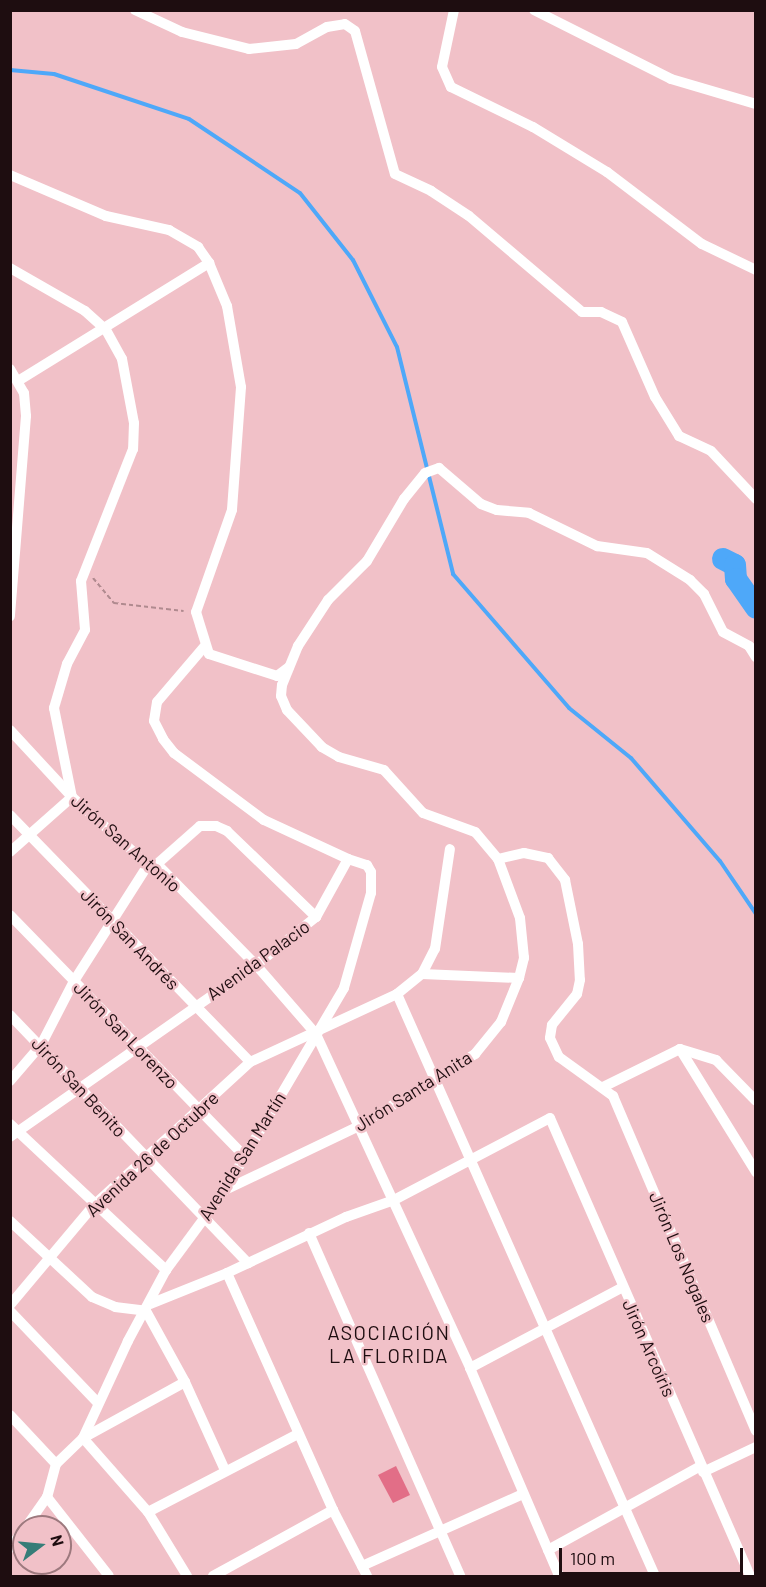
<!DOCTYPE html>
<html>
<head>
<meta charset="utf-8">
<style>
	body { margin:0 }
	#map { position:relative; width:766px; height:1587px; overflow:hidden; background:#f1c1c8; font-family:Barlow,sans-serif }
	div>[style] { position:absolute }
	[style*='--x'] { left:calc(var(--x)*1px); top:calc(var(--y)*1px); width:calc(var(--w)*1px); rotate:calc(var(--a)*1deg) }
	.stream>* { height:4px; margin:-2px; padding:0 2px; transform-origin:2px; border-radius:2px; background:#4ea8f9 }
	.river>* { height:22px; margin:-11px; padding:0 11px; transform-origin:11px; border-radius:11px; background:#4ea8f9 }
	.building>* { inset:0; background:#e26e87 }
	.path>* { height:2px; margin-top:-1px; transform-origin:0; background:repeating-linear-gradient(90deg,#b08a8f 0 4.5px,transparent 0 7.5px) }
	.street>* { height:10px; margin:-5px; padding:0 5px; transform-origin:5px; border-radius:5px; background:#fff }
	span { translate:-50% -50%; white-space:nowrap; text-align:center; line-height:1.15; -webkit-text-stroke:5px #f1c1c8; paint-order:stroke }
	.street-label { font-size:18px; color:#1e0d10 }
	.neighbourhood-label { font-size:20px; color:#1e0d10; letter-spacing:1.5px }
	.frame { position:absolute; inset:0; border:12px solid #1e0d10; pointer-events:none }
	.north { position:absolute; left:12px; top:1515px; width:60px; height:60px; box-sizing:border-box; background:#f1c1c8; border:2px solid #9d797e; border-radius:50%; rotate:74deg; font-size:16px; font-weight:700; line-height:24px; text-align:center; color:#1e0d10 }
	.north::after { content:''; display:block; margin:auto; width:21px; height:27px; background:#367d78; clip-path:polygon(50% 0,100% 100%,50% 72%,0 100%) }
	.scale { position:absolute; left:559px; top:1548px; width:184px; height:27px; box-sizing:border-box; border:3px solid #1e0d10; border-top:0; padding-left:8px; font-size:18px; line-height:21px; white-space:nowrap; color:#1e0d10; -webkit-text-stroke:4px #f1c1c8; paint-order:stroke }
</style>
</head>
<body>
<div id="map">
	<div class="stream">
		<div style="--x:10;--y:70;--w:44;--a:5.2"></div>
		<div style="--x:54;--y:74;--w:142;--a:18.4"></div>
		<div style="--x:189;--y:119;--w:133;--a:33.7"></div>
		<div style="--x:300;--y:193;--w:85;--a:51.7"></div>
		<div style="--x:353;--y:260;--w:97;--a:63.2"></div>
		<div style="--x:397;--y:347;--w:234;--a:76.1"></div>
		<div style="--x:453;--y:574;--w:177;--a:49.1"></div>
		<div style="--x:569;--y:708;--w:80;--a:38.9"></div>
		<div style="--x:631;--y:758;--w:136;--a:49.2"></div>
		<div style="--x:720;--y:861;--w:64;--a:55.8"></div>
	</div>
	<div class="river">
		<div style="--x:723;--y:559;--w:13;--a:27"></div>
		<div style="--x:735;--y:565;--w:14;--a:86"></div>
		<div style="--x:736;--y:579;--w:35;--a:55"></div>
	</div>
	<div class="building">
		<div style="clip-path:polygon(396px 1466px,410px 1495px,393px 1503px,378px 1475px)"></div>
	</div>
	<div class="path">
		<div style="--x:93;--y:578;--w:33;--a:50"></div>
		<div style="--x:114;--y:603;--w:70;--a:6.5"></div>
	</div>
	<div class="street">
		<div style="--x:135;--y:10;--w:52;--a:25.1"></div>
		<div style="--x:182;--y:32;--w:69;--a:14.2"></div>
		<div style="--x:249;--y:49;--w:47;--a:-6.1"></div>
		<div style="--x:296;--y:44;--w:35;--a:-29"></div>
		<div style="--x:327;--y:27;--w:18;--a:-9"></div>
		<div style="--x:345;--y:24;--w:12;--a:35"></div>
		<div style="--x:355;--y:31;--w:148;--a:74.4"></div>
		<div style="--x:395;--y:174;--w:40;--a:25"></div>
		<div style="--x:431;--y:191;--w:45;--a:33.3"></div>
		<div style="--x:469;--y:216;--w:148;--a:40.3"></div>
		<div style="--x:582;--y:312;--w:19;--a:0"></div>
		<div style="--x:601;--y:312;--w:23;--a:25"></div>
		<div style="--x:622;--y:322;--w:82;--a:66.3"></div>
		<div style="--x:655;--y:397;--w:46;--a:58.4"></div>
		<div style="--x:679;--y:436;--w:35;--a:25"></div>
		<div style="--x:711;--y:451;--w:66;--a:46.8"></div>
		<div style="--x:454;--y:10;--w:58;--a:101.9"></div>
		<div style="--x:442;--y:67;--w:22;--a:66"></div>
		<div style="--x:451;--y:87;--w:91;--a:26"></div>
		<div style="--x:533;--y:127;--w:87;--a:31.3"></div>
		<div style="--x:607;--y:172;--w:119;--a:37.2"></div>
		<div style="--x:702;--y:244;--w:60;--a:25.7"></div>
		<div style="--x:534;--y:10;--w:153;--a:26.7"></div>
		<div style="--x:671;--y:79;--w:89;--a:16.4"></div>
		<div style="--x:10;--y:175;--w:104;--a:23.1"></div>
		<div style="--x:106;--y:216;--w:65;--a:12.5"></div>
		<div style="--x:169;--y:230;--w:34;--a:30"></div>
		<div style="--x:198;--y:247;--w:19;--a:55"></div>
		<div style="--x:209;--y:263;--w:47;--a:67.3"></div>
		<div style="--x:227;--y:306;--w:82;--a:80.2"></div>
		<div style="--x:241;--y:387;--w:123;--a:94.2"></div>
		<div style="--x:232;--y:510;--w:108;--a:109.4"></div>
		<div style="--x:196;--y:612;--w:44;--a:72.8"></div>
		<div style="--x:209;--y:654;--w:71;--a:17.9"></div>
		<div style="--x:277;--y:676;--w:15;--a:-37"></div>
		<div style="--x:10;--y:268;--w:86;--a:29.8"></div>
		<div style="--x:85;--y:311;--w:28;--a:42"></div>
		<div style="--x:106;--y:330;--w:33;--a:61"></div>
		<div style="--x:122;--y:359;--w:65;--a:79.4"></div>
		<div style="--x:134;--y:423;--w:26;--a:92"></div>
		<div style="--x:133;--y:449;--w:142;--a:111.5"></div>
		<div style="--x:81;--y:581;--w:49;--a:85.3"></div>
		<div style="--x:85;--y:630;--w:38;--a:118"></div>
		<div style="--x:67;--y:664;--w:46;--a:106.5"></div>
		<div style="--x:54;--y:708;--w:91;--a:78.6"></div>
		<div style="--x:72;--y:797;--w:83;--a:138.4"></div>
		<div style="--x:10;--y:369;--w:28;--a:60"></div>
		<div style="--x:24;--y:393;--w:23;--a:85"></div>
		<div style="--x:26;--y:416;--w:201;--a:94.6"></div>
		<div style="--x:18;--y:381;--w:225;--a:-31.7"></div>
		<div style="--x:204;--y:647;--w:72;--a:130.5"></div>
		<div style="--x:157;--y:702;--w:19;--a:99"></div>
		<div style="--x:154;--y:721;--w:20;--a:63"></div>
		<div style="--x:163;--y:739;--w:18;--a:52"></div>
		<div style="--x:174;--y:753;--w:112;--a:36.7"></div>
		<div style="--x:264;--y:820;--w:93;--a:24.9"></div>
		<div style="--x:10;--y:730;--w:91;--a:47.2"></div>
		<div style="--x:72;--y:797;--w:102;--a:41.8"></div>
		<div style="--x:148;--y:865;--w:9;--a:-6"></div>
		<div style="--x:157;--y:864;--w:141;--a:45.6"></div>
		<div style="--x:256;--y:965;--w:91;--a:49"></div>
		<div style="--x:316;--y:1034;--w:368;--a:65.2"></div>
		<div style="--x:470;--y:1368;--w:226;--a:66.8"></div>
		<div style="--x:10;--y:815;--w:344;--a:45.8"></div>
		<div style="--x:498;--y:859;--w:27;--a:-13"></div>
		<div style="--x:524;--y:853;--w:25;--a:12"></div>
		<div style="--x:548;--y:858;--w:28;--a:52"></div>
		<div style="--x:565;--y:880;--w:65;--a:78.5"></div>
		<div style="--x:578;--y:944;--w:36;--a:87"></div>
		<div style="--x:580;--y:980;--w:14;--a:102"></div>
		<div style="--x:577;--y:994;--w:40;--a:129"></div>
		<div style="--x:552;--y:1025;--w:13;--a:99"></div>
		<div style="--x:550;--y:1038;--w:21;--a:65"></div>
		<div style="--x:559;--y:1057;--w:67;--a:35.8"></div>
		<div style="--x:613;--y:1096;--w:364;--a:66.9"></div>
		<div style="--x:157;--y:864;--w:57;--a:-41.5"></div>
		<div style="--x:200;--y:826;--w:16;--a:0"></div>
		<div style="--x:216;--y:826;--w:12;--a:24"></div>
		<div style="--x:227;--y:831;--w:124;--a:44"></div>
		<div style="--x:10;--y:915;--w:334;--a:45.8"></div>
		<div style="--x:422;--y:974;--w:28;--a:-63"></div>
		<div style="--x:435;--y:949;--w:101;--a:-81.5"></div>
		<div style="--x:397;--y:994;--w:637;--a:66.09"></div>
		<div style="--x:10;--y:1015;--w:344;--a:46.2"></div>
		<div style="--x:680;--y:1049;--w:38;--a:17"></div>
		<div style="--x:716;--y:1060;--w:57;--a:45.7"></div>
		<div style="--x:10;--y:1081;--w:48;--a:-49.3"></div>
		<div style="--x:41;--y:1045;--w:72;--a:-62.7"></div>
		<div style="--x:74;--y:981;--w:138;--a:-57.5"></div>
		<div style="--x:603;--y:1087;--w:86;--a:-26.3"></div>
		<div style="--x:680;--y:1049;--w:145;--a:58.3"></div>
		<div style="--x:10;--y:1124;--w:214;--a:43.1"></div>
		<div style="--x:10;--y:1137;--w:300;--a:-35"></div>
		<div style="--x:256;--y:965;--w:77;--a:-38.7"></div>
		<div style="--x:316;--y:917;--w:66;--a:-61.1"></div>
		<div style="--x:348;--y:859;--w:20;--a:18"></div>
		<div style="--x:367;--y:865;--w:8;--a:60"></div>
		<div style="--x:371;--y:872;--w:21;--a:90"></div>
		<div style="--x:371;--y:893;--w:99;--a:105.9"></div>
		<div style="--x:344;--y:988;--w:234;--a:120.5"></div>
		<div style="--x:225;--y:1190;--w:99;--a:126.4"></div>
		<div style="--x:166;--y:1270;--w:81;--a:118.2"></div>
		<div style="--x:128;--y:1341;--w:107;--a:114.9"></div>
		<div style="--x:83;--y:1438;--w:37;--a:136"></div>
		<div style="--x:56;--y:1464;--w:34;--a:105"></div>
		<div style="--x:47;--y:1497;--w:37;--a:125"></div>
		<div style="--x:225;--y:1190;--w:148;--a:-25.5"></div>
		<div style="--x:359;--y:1126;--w:137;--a:-31.8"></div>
		<div style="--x:475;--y:1054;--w:41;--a:-50.9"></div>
		<div style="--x:501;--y:1022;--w:48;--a:-67.8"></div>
		<div style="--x:519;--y:978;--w:21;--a:-76"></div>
		<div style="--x:524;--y:958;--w:40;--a:-95.7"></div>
		<div style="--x:520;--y:918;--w:63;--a:-110.4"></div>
		<div style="--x:498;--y:859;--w:35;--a:-130"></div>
		<div style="--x:475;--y:832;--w:55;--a:-159.9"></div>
		<div style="--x:423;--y:813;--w:58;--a:-132.2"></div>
		<div style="--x:384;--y:770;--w:47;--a:-163.9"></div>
		<div style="--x:339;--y:757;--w:20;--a:-150"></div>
		<div style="--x:322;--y:747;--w:51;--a:-133.4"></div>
		<div style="--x:287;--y:710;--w:15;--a:-113"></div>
		<div style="--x:281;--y:696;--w:11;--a:-85"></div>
		<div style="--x:282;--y:685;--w:42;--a:-67.7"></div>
		<div style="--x:298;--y:646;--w:55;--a:-56.9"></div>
		<div style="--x:328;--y:600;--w:55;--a:-45"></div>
		<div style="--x:367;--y:561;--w:72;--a:-59.2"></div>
		<div style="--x:404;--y:499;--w:33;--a:-51"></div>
		<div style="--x:425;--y:473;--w:15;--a:-20"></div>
		<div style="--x:439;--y:468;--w:55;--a:40.6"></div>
		<div style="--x:481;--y:504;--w:17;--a:21"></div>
		<div style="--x:497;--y:510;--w:32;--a:5"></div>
		<div style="--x:529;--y:513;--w:76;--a:25.9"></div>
		<div style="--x:597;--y:546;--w:50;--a:8"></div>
		<div style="--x:647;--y:553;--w:51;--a:32.1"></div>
		<div style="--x:690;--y:580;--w:20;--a:45"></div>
		<div style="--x:704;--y:594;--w:42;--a:63.4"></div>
		<div style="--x:723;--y:632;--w:30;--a:28"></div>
		<div style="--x:749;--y:646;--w:13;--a:58"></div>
		<div style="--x:10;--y:1221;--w:112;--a:42.8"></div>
		<div style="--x:92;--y:1297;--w:25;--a:23"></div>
		<div style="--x:115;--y:1307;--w:31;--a:7"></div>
		<div style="--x:146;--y:1311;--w:81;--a:61.2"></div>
		<div style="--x:185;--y:1382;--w:97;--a:65.6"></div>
		<div style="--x:309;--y:1233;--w:375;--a:66.2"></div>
		<div style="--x:227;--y:1273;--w:260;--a:65.9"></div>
		<div style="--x:333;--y:1510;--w:74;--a:62.7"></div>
		<div style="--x:150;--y:1304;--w:83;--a:-21.9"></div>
		<div style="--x:227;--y:1273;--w:132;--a:-25.2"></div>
		<div style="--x:346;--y:1217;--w:51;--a:-19.5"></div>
		<div style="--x:394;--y:1200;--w:176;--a:-27.7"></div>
		<div style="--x:550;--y:1118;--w:500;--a:66.4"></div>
		<div style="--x:10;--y:1305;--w:129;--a:-50"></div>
		<div style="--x:93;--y:1206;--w:213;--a:-42.5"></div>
		<div style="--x:250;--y:1062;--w:162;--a:-24.8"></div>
		<div style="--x:397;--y:994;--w:32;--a:-39"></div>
		<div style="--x:422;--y:974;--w:97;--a:2.4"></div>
		<div style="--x:10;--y:1311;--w:127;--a:46.3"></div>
		<div style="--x:470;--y:1368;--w:173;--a:-27.9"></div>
		<div style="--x:185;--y:1382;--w:116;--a:151.2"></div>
		<div style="--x:83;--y:1438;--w:98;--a:48.7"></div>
		<div style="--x:148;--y:1512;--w:75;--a:58.6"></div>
		<div style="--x:10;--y:1415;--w:67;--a:46.8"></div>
		<div style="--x:703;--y:1472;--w:59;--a:-25.3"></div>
		<div style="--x:47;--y:1497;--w:100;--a:51.9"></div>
		<div style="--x:148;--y:1512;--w:169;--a:-27.5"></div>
		<div style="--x:10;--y:1548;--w:24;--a:-54"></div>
		<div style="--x:548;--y:1550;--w:175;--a:-28.8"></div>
		<div style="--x:362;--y:1566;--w:176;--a:-24.1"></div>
		<div style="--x:213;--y:1576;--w:137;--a:-28.8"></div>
	</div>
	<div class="street-label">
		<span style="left:126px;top:843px;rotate:41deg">Jirón San Antonio</span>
		<span style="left:130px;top:939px;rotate:46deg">Jirón San Andrés</span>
		<span style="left:258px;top:960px;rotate:-36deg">Avenida Palacio</span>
		<span style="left:126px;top:1035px;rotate:46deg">Jirón San Lorenzo</span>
		<span style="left:79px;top:1087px;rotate:47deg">Jirón San Benito</span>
		<span style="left:413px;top:1091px;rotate:-32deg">Jirón Santa Anita</span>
		<span style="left:152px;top:1154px;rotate:-43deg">Avenida 26 de Octubre</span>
		<span style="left:242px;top:1156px;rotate:-58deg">Avenida San Martín</span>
		<span style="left:682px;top:1257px;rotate:67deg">Jirón Los Nogales</span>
		<span style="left:649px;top:1348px;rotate:66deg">Jirón Arcoíris</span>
	</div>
	<div class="neighbourhood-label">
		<span style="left:389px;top:1344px">ASOCIACIÓN<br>LA FLORIDA</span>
	</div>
	<div class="frame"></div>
	<div class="north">N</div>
	<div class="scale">100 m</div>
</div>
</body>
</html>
